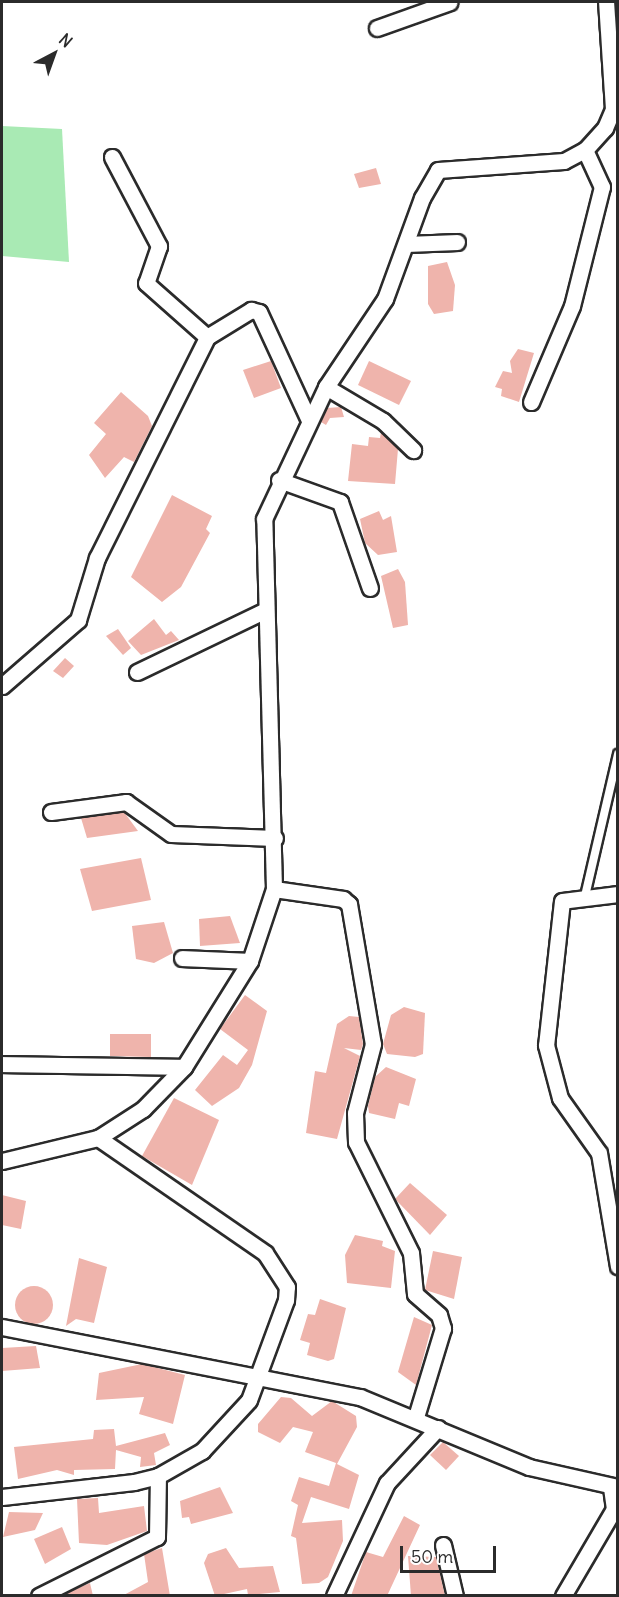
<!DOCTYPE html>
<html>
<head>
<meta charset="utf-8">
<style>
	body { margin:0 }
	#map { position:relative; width:619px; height:1597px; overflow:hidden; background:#fff; font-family:Delius,sans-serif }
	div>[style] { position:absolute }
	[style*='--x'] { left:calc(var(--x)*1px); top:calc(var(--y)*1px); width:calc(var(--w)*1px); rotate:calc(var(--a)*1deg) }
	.green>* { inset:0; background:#a9eab4 }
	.building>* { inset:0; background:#efb4ac }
	.round { border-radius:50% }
	.roads { filter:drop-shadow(2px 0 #2b2b2b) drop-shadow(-2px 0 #2b2b2b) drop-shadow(0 2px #2b2b2b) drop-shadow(0 -2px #2b2b2b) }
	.service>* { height:8px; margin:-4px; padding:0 4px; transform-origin:4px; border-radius:4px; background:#fff }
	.minor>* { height:15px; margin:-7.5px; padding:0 7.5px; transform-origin:7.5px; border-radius:7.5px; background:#fff }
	span { translate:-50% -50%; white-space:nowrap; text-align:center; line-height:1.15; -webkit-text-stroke:6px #fff; paint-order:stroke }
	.frame { position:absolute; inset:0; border:3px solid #2b2b2b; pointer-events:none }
	.north { position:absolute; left:24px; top:24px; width:60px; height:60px; -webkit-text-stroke:4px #fff; paint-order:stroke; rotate:41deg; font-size:16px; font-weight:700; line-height:24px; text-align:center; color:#2b2b2b }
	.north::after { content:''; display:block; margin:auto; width:21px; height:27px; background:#2b2b2b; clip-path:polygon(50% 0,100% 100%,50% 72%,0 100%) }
	.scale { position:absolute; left:400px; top:1546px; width:96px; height:27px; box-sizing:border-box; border:3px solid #2b2b2b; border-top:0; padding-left:8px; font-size:18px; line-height:21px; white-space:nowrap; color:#2b2b2b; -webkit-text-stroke:4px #fff; paint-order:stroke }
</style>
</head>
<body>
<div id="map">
	<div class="green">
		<div style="clip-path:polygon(2px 126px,62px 129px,69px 262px,2px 256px)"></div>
	</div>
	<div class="building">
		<div style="clip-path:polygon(376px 168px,381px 184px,359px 188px,354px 174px)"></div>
		<div style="clip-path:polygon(447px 262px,455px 285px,453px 311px,434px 314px,428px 304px,428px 266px)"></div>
		<div style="clip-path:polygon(518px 349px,534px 353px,519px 402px,501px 396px,502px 389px,495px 387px,503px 371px,512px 373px,510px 361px)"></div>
		<div style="clip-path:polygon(271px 361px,281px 388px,254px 398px,243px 370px)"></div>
		<div style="clip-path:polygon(369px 361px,411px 381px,399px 405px,358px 385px)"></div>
		<div style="clip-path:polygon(121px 392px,148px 416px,152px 426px,134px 462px,124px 457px,105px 478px,89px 455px,106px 434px,94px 423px)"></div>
		<div style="clip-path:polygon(327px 408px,341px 407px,344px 417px,330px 418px,326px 425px,321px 422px)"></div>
		<div style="clip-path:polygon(381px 432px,398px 449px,395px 484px,348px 481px,352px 444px,368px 446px,369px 437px,380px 438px)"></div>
		<div style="clip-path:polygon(172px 495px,212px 516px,206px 529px,210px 533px,181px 587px,162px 602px,131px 577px)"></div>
		<div style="clip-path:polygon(379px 511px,383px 520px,391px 516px,397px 552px,378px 555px,365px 543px,360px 519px)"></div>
		<div style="clip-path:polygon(398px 569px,405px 582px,408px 625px,393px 628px,381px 576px)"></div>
		<div style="clip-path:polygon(154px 619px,166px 635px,171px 631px,179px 640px,141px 655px,128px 641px)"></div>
		<div style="clip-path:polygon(118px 629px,131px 648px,123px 655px,106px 636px)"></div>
		<div style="clip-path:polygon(65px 658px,74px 666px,63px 678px,53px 671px)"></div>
		<div style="clip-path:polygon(124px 812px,138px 831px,87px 838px,81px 818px)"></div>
		<div style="clip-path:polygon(141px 858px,151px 900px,92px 911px,80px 869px)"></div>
		<div style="clip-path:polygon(230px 916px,240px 943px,200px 946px,199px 919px)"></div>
		<div style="clip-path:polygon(164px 922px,173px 953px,154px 963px,136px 959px,132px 926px)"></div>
		<div style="clip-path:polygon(245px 995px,267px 1011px,252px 1065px,239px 1088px,212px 1106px,195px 1090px,223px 1055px,237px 1065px,248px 1050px,220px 1029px)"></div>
		<div style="clip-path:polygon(404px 1007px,425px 1013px,423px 1054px,415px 1057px,387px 1054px,383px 1044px,391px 1015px)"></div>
		<div style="clip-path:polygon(349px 1016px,359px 1017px,363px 1044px,361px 1050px,344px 1048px,360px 1056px,337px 1139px,306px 1133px,315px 1071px,326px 1073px,337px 1024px)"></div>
		<div style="clip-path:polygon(110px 1034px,151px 1034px,151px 1057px,110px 1056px)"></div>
		<div style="clip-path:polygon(386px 1067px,416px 1079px,409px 1106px,399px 1103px,395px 1119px,369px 1113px,368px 1106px,375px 1077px)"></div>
		<div style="clip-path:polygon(174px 1098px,219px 1120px,192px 1185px,142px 1156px)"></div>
		<div style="clip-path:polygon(410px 1183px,447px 1215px,430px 1235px,395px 1199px)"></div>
		<div style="clip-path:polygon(2px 1195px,26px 1201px,21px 1229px,2px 1225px)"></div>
		<div style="clip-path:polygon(355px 1235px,383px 1241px,382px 1246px,395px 1251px,391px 1288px,347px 1283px,345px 1255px)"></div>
		<div style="clip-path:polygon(433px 1251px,462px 1257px,454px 1299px,425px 1290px)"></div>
		<div style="clip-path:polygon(79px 1258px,107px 1267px,94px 1323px,76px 1319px,66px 1326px)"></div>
		<div class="round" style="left:15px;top:1286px;width:38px;height:38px"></div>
		<div style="clip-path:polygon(320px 1299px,346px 1308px,334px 1359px,328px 1361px,307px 1355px,310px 1343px,300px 1340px,308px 1314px,315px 1315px)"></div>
		<div style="clip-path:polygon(414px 1317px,432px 1325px,416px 1385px,398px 1372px)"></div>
		<div style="clip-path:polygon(36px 1346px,40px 1368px,2px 1371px,2px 1348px)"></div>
		<div style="clip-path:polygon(142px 1364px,185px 1375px,173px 1424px,139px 1414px,144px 1397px,96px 1400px,99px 1373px)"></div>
		<div style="clip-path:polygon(281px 1397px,291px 1398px,312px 1416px,332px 1401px,356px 1416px,357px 1427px,337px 1464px,359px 1475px,349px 1509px,311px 1497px,302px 1523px,342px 1520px,343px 1541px,328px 1577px,319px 1583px,302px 1584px,296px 1538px,291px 1536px,298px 1505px,291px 1501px,299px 1477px,329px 1486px,336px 1463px,305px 1452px,313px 1432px,293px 1427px,280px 1443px,258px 1432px,258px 1424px)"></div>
		<div style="clip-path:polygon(114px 1429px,116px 1446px,165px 1433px,170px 1445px,154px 1453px,156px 1465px,140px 1467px,141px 1457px,116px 1450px,115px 1469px,74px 1470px,74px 1475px,57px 1470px,18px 1479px,14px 1447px,93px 1439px,94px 1430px)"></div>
		<div style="clip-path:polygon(443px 1442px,459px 1456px,446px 1470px,430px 1455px)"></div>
		<div style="clip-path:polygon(220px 1487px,233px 1513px,191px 1524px,189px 1517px,182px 1518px,180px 1501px)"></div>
		<div style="clip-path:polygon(98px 1498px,99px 1513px,144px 1506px,147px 1531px,107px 1545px,79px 1543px,77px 1499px)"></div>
		<div style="clip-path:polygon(9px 1512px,43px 1513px,35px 1530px,3px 1537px)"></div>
		<div style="clip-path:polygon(404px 1516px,420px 1525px,387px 1596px,351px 1596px,366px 1552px,383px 1557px)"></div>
		<div style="clip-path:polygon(62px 1527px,71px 1549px,45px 1564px,34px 1539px)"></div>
		<div style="clip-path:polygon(162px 1548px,170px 1596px,122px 1596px,148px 1582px,144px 1554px)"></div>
		<div style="clip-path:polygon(226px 1548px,239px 1568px,273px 1566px,280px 1592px,248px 1595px,247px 1589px,215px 1596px,204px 1563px,208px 1554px)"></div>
		<div style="clip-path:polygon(408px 1556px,436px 1557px,445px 1596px,411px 1596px)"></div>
		<div style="clip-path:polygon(90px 1583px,93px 1596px,62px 1596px,66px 1593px)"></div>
	</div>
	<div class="roads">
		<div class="service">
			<div style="--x:585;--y:896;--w:146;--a:-76.9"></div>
		</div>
		<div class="minor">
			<div style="--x:377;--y:28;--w:77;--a:-19.6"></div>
			<div style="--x:112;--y:157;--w:101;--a:62.2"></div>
			<div style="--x:159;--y:246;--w:39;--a:109"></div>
			<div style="--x:146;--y:283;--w:81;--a:41.5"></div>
			<div style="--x:407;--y:244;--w:50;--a:-2.3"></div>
			<div style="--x:326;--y:387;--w:66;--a:30.8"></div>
			<div style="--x:383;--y:421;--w:42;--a:44"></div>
			<div style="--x:531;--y:402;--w:104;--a:-66.9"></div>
			<div style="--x:572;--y:306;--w:123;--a:-75.9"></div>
			<div style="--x:602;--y:187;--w:41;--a:-114.7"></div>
			<div style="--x:279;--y:480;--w:65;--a:19.8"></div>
			<div style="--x:340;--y:502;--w:91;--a:70.8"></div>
			<div style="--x:137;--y:672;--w:143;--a:-25.7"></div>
			<div style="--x:2;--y:686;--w:101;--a:-41"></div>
			<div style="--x:78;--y:620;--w:65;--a:-73"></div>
			<div style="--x:97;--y:558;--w:247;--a:-63.5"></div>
			<div style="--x:207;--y:337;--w:52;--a:-31.5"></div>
			<div style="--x:251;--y:310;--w:8;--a:14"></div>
			<div style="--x:259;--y:312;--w:119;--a:65.2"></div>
			<div style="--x:51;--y:812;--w:76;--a:-7.6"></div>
			<div style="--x:126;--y:802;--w:55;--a:35.4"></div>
			<div style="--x:171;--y:834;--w:104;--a:2.2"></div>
			<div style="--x:274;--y:889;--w:70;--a:8.2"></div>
			<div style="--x:343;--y:899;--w:8;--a:40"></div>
			<div style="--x:349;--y:904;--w:142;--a:80.3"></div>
			<div style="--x:373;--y:1044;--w:71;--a:104.6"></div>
			<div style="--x:355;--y:1113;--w:29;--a:88"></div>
			<div style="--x:356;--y:1142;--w:124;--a:63.6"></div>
			<div style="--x:411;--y:1253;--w:41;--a:84.4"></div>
			<div style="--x:415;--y:1294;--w:32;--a:41"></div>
			<div style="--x:439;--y:1315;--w:14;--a:73"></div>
			<div style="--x:443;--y:1328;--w:93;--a:106.9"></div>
			<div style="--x:618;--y:894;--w:56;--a:172.9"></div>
			<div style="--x:562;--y:901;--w:145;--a:96.3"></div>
			<div style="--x:546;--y:1045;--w:55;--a:75.2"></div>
			<div style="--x:560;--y:1098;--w:67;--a:54.7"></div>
			<div style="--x:599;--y:1153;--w:115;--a:80.5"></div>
			<div style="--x:182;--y:958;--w:68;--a:2.5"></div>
			<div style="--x:2;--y:1064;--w:182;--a:0.9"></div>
			<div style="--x:2;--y:1161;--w:99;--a:-13.5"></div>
			<div style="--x:98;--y:1138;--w:54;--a:-32.8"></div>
			<div style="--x:143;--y:1109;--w:59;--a:-45.7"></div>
			<div style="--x:184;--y:1067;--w:125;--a:-58.1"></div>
			<div style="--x:250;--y:961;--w:76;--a:-71.6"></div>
			<div style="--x:274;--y:889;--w:370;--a:-91.5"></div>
			<div style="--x:264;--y:519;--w:146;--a:-64.8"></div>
			<div style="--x:326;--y:387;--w:106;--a:-56.2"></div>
			<div style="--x:385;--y:299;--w:108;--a:-69.9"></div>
			<div style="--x:422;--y:198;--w:32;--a:-60"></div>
			<div style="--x:438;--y:170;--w:126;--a:-4.1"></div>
			<div style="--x:564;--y:161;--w:24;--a:-28"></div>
			<div style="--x:585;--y:150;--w:30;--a:-48"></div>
			<div style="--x:605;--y:128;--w:21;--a:-67"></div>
			<div style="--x:613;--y:109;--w:107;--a:-93.7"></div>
			<div style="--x:2;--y:1327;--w:365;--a:11.1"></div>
			<div style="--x:360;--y:1397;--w:183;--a:22.5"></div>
			<div style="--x:529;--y:1467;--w:91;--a:12.7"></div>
			<div style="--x:2;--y:1497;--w:133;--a:-6.5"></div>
			<div style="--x:134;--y:1482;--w:25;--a:-14"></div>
			<div style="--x:158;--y:1476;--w:51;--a:-29.6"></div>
			<div style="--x:202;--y:1451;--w:69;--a:-47.3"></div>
			<div style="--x:249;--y:1400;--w:107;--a:-69.7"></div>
			<div style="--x:286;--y:1300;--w:13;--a:-86"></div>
			<div style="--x:287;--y:1287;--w:40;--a:-122.9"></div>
			<div style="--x:265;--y:1253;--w:203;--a:-145.4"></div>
			<div style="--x:443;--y:1545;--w:52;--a:76.8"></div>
			<div style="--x:39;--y:1596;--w:132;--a:-26.6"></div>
			<div style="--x:157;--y:1537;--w:61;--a:-89.1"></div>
			<div style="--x:334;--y:1596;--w:125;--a:-64.9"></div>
			<div style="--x:387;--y:1483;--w:75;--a:-47.2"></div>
			<div style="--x:563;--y:1596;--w:101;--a:-59.6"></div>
			<div style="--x:614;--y:1509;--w:21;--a:-98"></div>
		</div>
	</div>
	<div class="frame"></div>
	<div class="north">N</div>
	<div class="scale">50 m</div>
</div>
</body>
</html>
